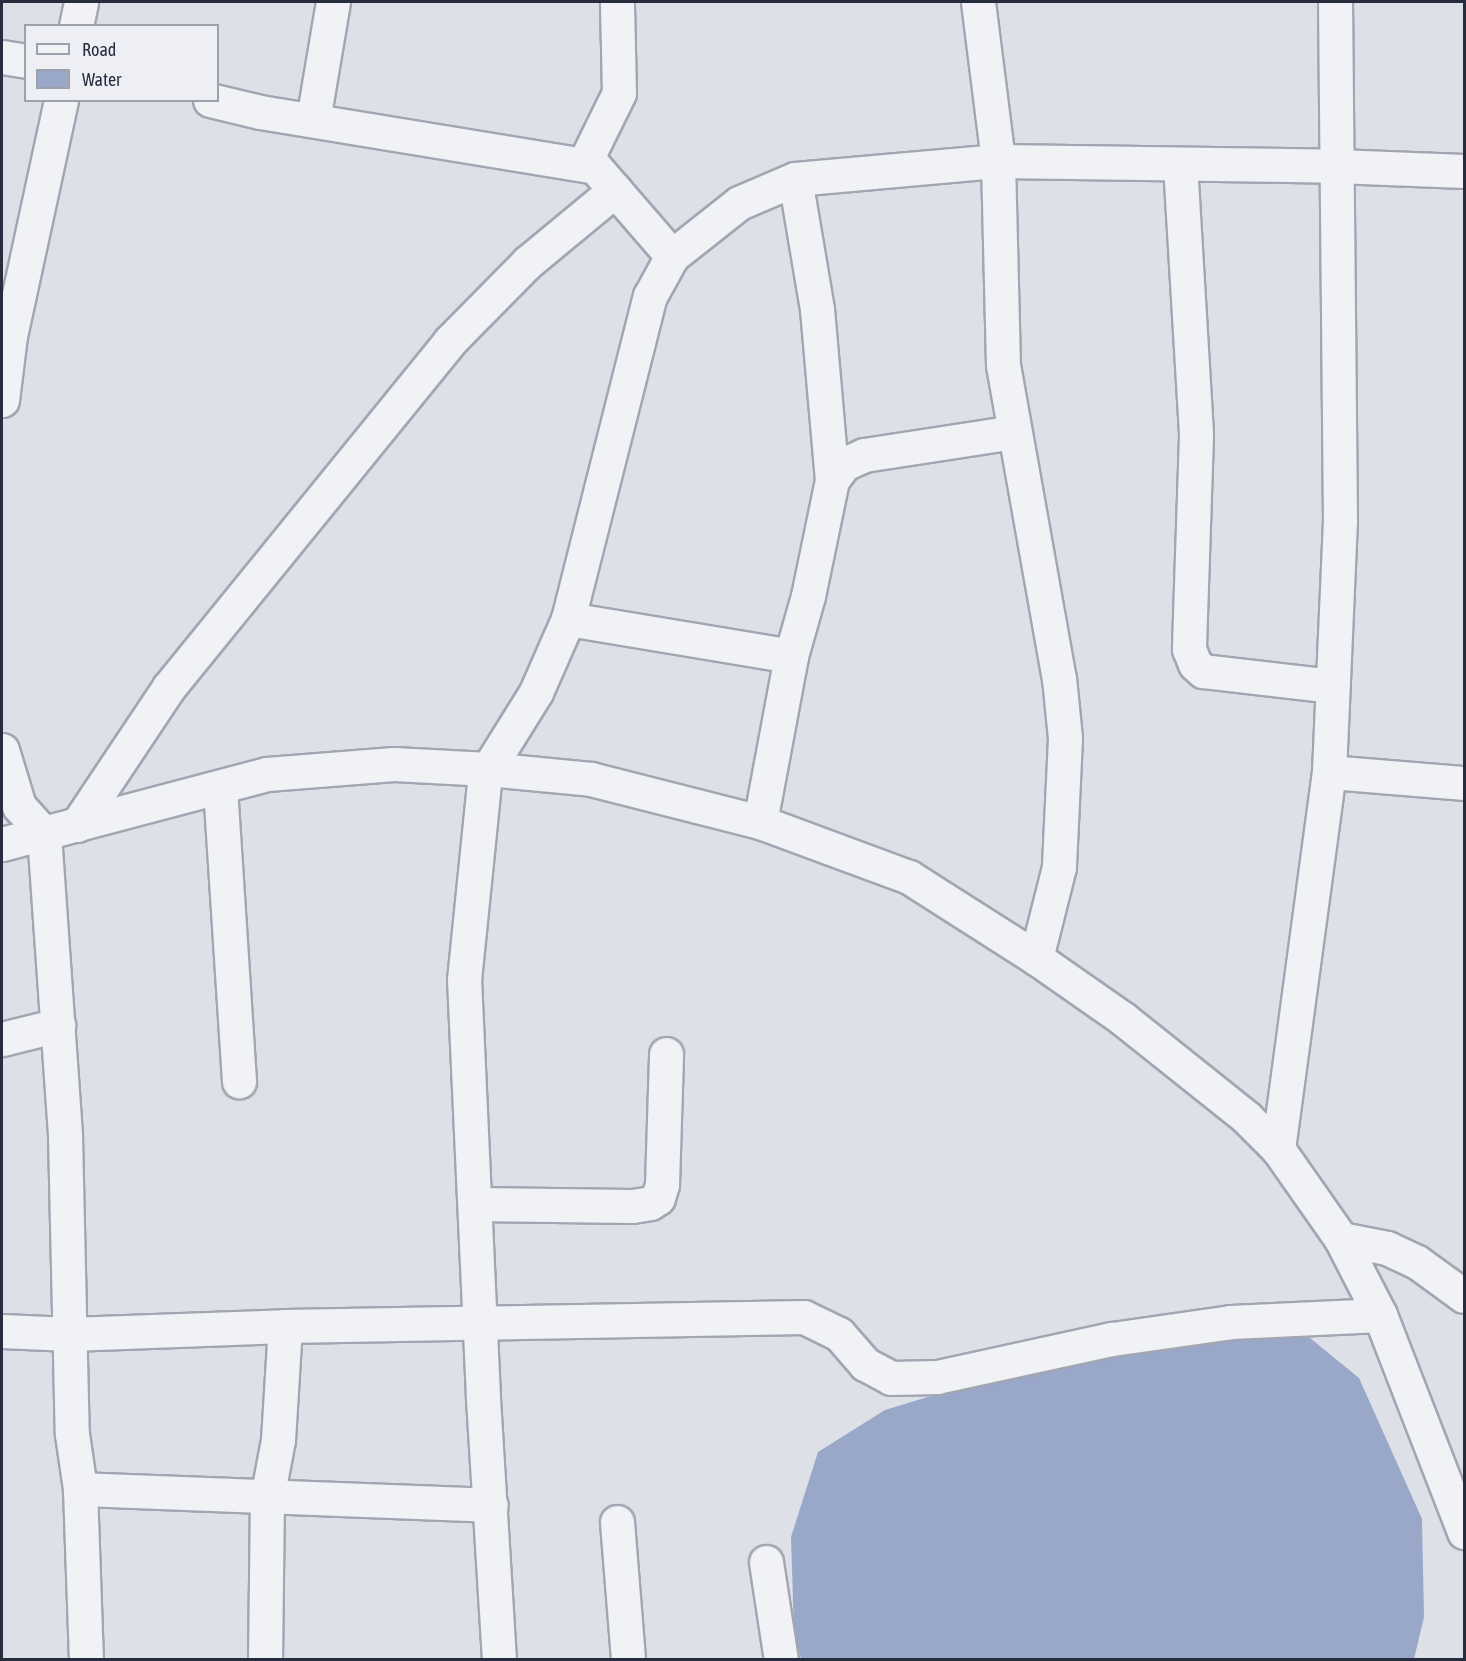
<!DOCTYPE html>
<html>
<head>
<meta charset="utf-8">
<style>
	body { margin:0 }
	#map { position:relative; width:1466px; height:1661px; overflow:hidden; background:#dee0e8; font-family:"Asap Condensed",sans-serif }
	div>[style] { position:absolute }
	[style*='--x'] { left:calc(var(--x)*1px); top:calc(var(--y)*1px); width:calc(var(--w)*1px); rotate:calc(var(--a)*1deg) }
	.water>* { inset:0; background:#99a7c8 }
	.roads { filter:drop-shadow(2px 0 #a3a6b2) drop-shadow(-2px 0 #a3a6b2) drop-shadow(0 2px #a3a6b2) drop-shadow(0 -2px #a3a6b2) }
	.minor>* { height:33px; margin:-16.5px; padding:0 16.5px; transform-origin:16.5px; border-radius:16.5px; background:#f1f2f6 }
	span { translate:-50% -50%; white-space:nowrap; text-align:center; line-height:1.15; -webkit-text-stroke:5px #eeeff5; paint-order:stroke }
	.frame { position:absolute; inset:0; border:3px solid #272c3f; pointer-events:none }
	.legend { position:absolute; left:24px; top:24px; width:195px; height:78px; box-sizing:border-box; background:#eeeff5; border:2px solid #9ea1ac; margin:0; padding:8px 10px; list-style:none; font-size:18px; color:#272c3f }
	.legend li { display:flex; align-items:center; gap:12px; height:30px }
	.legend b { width:30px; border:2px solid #9ea1ac }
</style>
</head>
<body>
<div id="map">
	<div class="water">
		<div style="clip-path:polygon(1208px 1331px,1310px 1338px,1359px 1378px,1422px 1519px,1424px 1617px,1414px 1659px,801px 1659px,794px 1632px,791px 1537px,818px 1452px,885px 1410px,1023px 1368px)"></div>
	</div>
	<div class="roads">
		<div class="minor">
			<div style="--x:978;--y:2;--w:160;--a:82.8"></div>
			<div style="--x:998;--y:161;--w:204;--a:88.6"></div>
			<div style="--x:1003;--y:365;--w:318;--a:79.9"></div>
			<div style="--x:1059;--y:678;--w:60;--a:84.3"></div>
			<div style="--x:1065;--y:738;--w:129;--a:92.7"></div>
			<div style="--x:1059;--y:867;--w:94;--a:104.2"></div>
			<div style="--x:76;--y:26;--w:25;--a:-78"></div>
			<div style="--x:2;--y:57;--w:24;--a:9"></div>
			<div style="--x:210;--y:100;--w:51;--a:13.5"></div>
			<div style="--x:260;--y:112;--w:339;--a:9.3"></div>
			<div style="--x:595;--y:167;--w:118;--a:49.1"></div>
			<div style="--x:313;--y:120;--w:120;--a:-80.4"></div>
			<div style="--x:584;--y:164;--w:79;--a:-63.8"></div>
			<div style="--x:619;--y:93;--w:91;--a:-91.3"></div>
			<div style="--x:1180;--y:164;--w:271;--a:86.6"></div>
			<div style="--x:1196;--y:435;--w:214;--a:91.9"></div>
			<div style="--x:1189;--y:649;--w:16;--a:68"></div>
			<div style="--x:1195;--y:664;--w:11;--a:41"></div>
			<div style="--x:1203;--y:671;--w:130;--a:6.6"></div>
			<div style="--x:795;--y:179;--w:132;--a:80.4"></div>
			<div style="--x:817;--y:309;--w:172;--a:85"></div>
			<div style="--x:2;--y:400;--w:64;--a:-82.9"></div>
			<div style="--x:10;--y:336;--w:241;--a:-77.8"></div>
			<div style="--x:568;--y:619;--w:226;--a:9.4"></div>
			<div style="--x:2;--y:750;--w:59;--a:73.1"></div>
			<div style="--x:19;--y:806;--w:38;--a:48"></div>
			<div style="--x:44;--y:834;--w:303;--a:86"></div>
			<div style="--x:65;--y:1136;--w:298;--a:88.7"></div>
			<div style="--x:72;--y:1434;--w:56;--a:81.7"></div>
			<div style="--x:80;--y:1489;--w:171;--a:88"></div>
			<div style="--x:1329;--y:772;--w:135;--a:4.7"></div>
			<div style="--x:220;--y:787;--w:295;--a:86.3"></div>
			<div style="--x:760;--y:822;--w:169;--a:-79.4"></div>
			<div style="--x:791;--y:656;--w:62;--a:-74.2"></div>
			<div style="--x:808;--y:596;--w:118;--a:-78.3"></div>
			<div style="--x:832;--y:480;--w:20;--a:-53"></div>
			<div style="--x:844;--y:464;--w:22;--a:-24"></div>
			<div style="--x:864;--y:455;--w:152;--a:-8.7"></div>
			<div style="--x:77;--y:825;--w:166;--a:-56.3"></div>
			<div style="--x:169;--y:687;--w:446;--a:-50.9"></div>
			<div style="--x:450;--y:341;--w:111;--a:-45.4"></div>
			<div style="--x:528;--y:262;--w:113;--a:-39.6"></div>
			<div style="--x:2;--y:844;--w:274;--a:-14.8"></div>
			<div style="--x:267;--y:774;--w:127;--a:-4.5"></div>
			<div style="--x:394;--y:764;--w:94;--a:3"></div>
			<div style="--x:488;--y:769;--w:103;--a:5.5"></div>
			<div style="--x:591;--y:779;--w:174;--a:14.3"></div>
			<div style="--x:760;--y:822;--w:159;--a:20.3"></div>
			<div style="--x:909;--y:877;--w:151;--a:32.5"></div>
			<div style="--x:1036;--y:958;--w:105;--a:34.9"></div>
			<div style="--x:1122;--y:1018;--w:159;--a:38.6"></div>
			<div style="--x:1246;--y:1117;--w:45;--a:45"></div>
			<div style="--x:1278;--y:1149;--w:110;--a:55"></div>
			<div style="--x:1341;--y:1239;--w:85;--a:62.8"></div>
			<div style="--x:1380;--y:1315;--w:233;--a:68.8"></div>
			<div style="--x:2;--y:1039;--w:58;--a:-14"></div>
			<div style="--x:1278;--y:1149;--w:380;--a:-82.3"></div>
			<div style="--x:1329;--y:772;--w:251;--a:-87.5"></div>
			<div style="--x:1340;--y:521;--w:519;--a:-90.55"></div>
			<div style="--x:475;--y:1204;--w:157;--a:0.7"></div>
			<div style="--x:632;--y:1206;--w:18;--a:-9"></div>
			<div style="--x:650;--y:1203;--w:9;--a:-32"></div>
			<div style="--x:658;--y:1198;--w:15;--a:-74"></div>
			<div style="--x:662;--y:1184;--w:130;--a:-88.2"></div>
			<div style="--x:1341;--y:1239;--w:47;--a:11.1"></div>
			<div style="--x:1387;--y:1248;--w:33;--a:25"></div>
			<div style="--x:1417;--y:1262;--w:58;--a:35.9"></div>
			<div style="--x:2;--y:1331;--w:68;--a:2.5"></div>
			<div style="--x:70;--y:1334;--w:215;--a:-2.1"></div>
			<div style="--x:285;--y:1326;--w:519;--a:-0.99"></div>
			<div style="--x:804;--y:1317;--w:39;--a:26"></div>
			<div style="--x:839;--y:1334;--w:40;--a:49"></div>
			<div style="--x:865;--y:1364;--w:30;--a:28"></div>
			<div style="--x:891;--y:1378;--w:46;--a:-1.2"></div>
			<div style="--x:937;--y:1377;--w:179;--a:-12.3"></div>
			<div style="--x:1112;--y:1339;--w:120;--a:-8.1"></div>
			<div style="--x:1231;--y:1322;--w:149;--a:-2.7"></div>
			<div style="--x:80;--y:1489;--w:411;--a:2.2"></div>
			<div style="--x:617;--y:1522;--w:138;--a:85.4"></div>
			<div style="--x:766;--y:1562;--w:99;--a:81.3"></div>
			<div style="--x:265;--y:1660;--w:162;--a:-89.3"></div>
			<div style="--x:267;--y:1498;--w:59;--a:-79.3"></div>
			<div style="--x:278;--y:1440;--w:114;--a:-86.5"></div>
			<div style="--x:499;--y:1660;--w:263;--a:-93.5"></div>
			<div style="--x:483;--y:1397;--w:417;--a:-92.6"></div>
			<div style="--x:464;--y:980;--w:207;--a:-84.2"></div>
			<div style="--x:485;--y:774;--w:97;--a:-58.1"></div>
			<div style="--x:536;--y:692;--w:80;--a:-66.3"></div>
			<div style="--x:568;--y:619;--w:333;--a:-75.8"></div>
			<div style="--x:650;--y:296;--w:46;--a:-61.2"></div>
			<div style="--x:672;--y:256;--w:85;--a:-38.3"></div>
			<div style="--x:739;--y:203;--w:61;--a:-23.2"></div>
			<div style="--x:795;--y:179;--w:204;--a:-5.1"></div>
			<div style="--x:998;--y:161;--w:338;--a:0.8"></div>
			<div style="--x:1336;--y:166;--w:128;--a:2.2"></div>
		</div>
	</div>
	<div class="frame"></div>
	<ul class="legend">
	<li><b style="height:8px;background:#f1f2f6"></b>Road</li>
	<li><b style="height:16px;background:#99a7c8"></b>Water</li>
	</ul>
</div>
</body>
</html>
